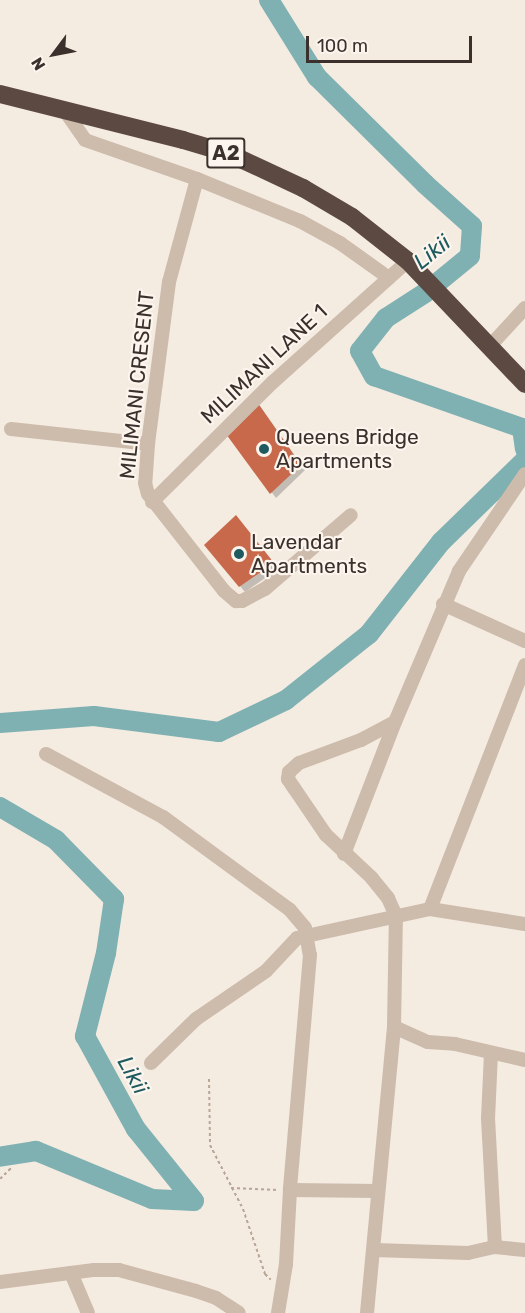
<!DOCTYPE html>
<html>
<head>
<meta charset="utf-8">
<style>
	body { margin:0 }
	#map { position:relative; width:525px; height:1313px; overflow:hidden; background:#f4ebe1; font-family:Rubik,sans-serif }
	div>[style] { position:absolute }
	[style*='--x'] { left:calc(var(--x)*1px); top:calc(var(--y)*1px); width:calc(var(--w)*1px); rotate:calc(var(--a)*1deg) }
	.shadow>* { inset:0; background:#0003 }
	.river>* { height:20px; margin:-10px; padding:0 10px; transform-origin:10px; border-radius:10px; background:#7fb0b2 }
	.building>* { inset:0; background:#c8694b }
	.path>* { height:2px; margin-top:-1px; transform-origin:0; background:repeating-linear-gradient(90deg,#b9a596 0 3px,transparent 0 6px) }
	.minor>* { height:14px; margin:-7px; padding:0 7px; transform-origin:7px; border-radius:7px; background:#cdbbac }
	.highway>* { height:18px; margin:-9px; padding:0 9px; transform-origin:9px; border-radius:9px; background:#5c4a42 }
	.dots>* { width:16px; height:16px; translate:-50% -50%; box-sizing:border-box; border:3px solid #fbf5ee; border-radius:50% }
	span { translate:-50% -50%; white-space:nowrap; text-align:center; line-height:1.15; -webkit-text-stroke:4.5px #fbf5ee; paint-order:stroke }
	.shield-label span { padding:2px 4px; background:#fbf5ee; border:2px solid; border-radius:4px; -webkit-text-stroke-width:0 }
	.shield-label { font-size:20px; color:#3b302b; font-weight:700 }
	.street-label { font-size:21px; color:#3b302b }
	.poi-label { font-size:21px; color:#3b302b }
	.left { translate:0 -50%; text-align:left }
	.water-label { font-size:22px; color:#1f5a5e; font-style:italic }
	.north { position:absolute; left:24px; top:24px; width:60px; height:60px; -webkit-text-stroke:4px #fbf5ee; paint-order:stroke; rotate:238deg; font-size:16px; font-weight:700; line-height:24px; text-align:center; color:#3b302b }
	.north::after { content:''; display:block; margin:auto; width:21px; height:27px; background:#3b302b; clip-path:polygon(50% 0,100% 100%,50% 72%,0 100%) }
	.scale { position:absolute; left:306px; top:36px; width:166px; height:27px; box-sizing:border-box; border:3px solid #3b302b; border-top:0; padding-left:8px; font-size:18px; line-height:21px; white-space:nowrap; color:#3b302b; -webkit-text-stroke:4px #fbf5ee; paint-order:stroke }
</style>
</head>
<body>
<div id="map">
	<div class="shadow">
		<div style="clip-path:polygon(260px 406px,305px 470px,276px 498px,228px 434px)"></div>
		<div style="clip-path:polygon(241px 522px,278px 569px,245px 592px,240px 586px)"></div>
	</div>
	<div class="river">
		<div style="--x:269;--y:0;--w:91;--a:58.1"></div>
		<div style="--x:317;--y:77;--w:152;--a:44.7"></div>
		<div style="--x:425;--y:184;--w:63;--a:41.8"></div>
		<div style="--x:472;--y:226;--w:30;--a:94"></div>
		<div style="--x:470;--y:256;--w:58;--a:140.6"></div>
		<div style="--x:425;--y:293;--w:46;--a:147.3"></div>
		<div style="--x:386;--y:318;--w:42;--a:128.2"></div>
		<div style="--x:360;--y:351;--w:29;--a:61"></div>
		<div style="--x:374;--y:376;--w:157;--a:19.4"></div>
		<div style="--x:522;--y:428;--w:21;--a:82"></div>
		<div style="--x:0;--y:723;--w:94;--a:-4.3"></div>
		<div style="--x:94;--y:716;--w:126;--a:7.3"></div>
		<div style="--x:219;--y:732;--w:74;--a:-25.5"></div>
		<div style="--x:286;--y:700;--w:106;--a:-38.5"></div>
		<div style="--x:369;--y:634;--w:117;--a:-52"></div>
		<div style="--x:441;--y:542;--w:117;--a:-44.3"></div>
		<div style="--x:0;--y:807;--w:65;--a:30.5"></div>
		<div style="--x:56;--y:840;--w:83;--a:45.5"></div>
		<div style="--x:114;--y:899;--w:55;--a:98.4"></div>
		<div style="--x:106;--y:953;--w:86;--a:104.2"></div>
		<div style="--x:85;--y:1036;--w:106;--a:61.3"></div>
		<div style="--x:136;--y:1129;--w:92;--a:51.1"></div>
		<div style="--x:194;--y:1201;--w:42;--a:-177.3"></div>
		<div style="--x:152;--y:1199;--w:126;--a:-157.5"></div>
		<div style="--x:36;--y:1151;--w:36;--a:171"></div>
	</div>
	<div class="building">
		<div style="clip-path:polygon(255px 399px,301px 465px,270px 494px,226px 434px)"></div>
		<div style="clip-path:polygon(236px 515px,274px 563px,239px 587px,204px 545px)"></div>
	</div>
	<div class="path">
		<div style="--x:209;--y:1079;--w:66;--a:89.1"></div>
		<div style="--x:210;--y:1145;--w:72;--a:62.7"></div>
		<div style="--x:243;--y:1209;--w:69;--a:71.3"></div>
		<div style="--x:265;--y:1274;--w:8;--a:45"></div>
		<div style="--x:0;--y:1179;--w:16;--a:-45"></div>
		<div style="--x:231;--y:1188;--w:48;--a:2.4"></div>
	</div>
	<div class="minor">
		<div style="--x:65;--y:111;--w:35;--a:55"></div>
		<div style="--x:85;--y:140;--w:119;--a:19.2"></div>
		<div style="--x:197;--y:179;--w:111;--a:22.2"></div>
		<div style="--x:300;--y:221;--w:46;--a:28.8"></div>
		<div style="--x:340;--y:243;--w:60;--a:35.5"></div>
		<div style="--x:197;--y:179;--w:107;--a:105.2"></div>
		<div style="--x:169;--y:282;--w:163;--a:97.4"></div>
		<div style="--x:148;--y:444;--w:39;--a:94"></div>
		<div style="--x:145;--y:483;--w:11;--a:75"></div>
		<div style="--x:148;--y:494;--w:123;--a:51.9"></div>
		<div style="--x:224;--y:591;--w:16;--a:40"></div>
		<div style="--x:236;--y:601;--w:6;--a:0"></div>
		<div style="--x:242;--y:601;--w:26;--a:-28"></div>
		<div style="--x:265;--y:589;--w:113;--a:-40.7"></div>
		<div style="--x:489;--y:347;--w:53;--a:-47.3"></div>
		<div style="--x:11;--y:429;--w:138;--a:6.2"></div>
		<div style="--x:152;--y:502;--w:170;--a:-44.8"></div>
		<div style="--x:273;--y:382;--w:181;--a:-41.9"></div>
		<div style="--x:443;--y:604;--w:90;--a:24.3"></div>
		<div style="--x:46;--y:754;--w:133;--a:28.3"></div>
		<div style="--x:163;--y:817;--w:157;--a:36.2"></div>
		<div style="--x:290;--y:910;--w:23;--a:50"></div>
		<div style="--x:305;--y:928;--w:27;--a:80"></div>
		<div style="--x:310;--y:955;--w:236;--a:94.9"></div>
		<div style="--x:290;--y:1190;--w:74;--a:93.1"></div>
		<div style="--x:286;--y:1264;--w:50;--a:99.3"></div>
		<div style="--x:344;--y:854;--w:142;--a:-68.9"></div>
		<div style="--x:430;--y:909;--w:262;--a:-68.7"></div>
		<div style="--x:394;--y:1027;--w:37;--a:24"></div>
		<div style="--x:428;--y:1042;--w:27;--a:4"></div>
		<div style="--x:455;--y:1044;--w:72;--a:12.9"></div>
		<div style="--x:491;--y:1053;--w:65;--a:92.6"></div>
		<div style="--x:488;--y:1118;--w:129;--a:86.9"></div>
		<div style="--x:151;--y:1063;--w:63;--a:-44.4"></div>
		<div style="--x:196;--y:1019;--w:85;--a:-34.4"></div>
		<div style="--x:266;--y:971;--w:45;--a:-46.8"></div>
		<div style="--x:297;--y:938;--w:136;--a:-12.3"></div>
		<div style="--x:430;--y:909;--w:96;--a:9"></div>
		<div style="--x:290;--y:1190;--w:88;--a:0.7"></div>
		<div style="--x:374;--y:1250;--w:94;--a:1.8"></div>
		<div style="--x:468;--y:1253;--w:28;--a:-13"></div>
		<div style="--x:495;--y:1247;--w:30;--a:6"></div>
		<div style="--x:71;--y:1273;--w:43;--a:67"></div>
		<div style="--x:0;--y:1282;--w:95;--a:-7.3"></div>
		<div style="--x:94;--y:1270;--w:25;--a:0"></div>
		<div style="--x:119;--y:1270;--w:80;--a:15.3"></div>
		<div style="--x:196;--y:1291;--w:21;--a:19"></div>
		<div style="--x:216;--y:1298;--w:27;--a:33"></div>
		<div style="--x:367;--y:1313;--w:287;--a:-84.6"></div>
		<div style="--x:394;--y:1027;--w:111;--a:-89"></div>
		<div style="--x:396;--y:916;--w:20;--a:-114"></div>
		<div style="--x:388;--y:898;--w:26;--a:-129"></div>
		<div style="--x:372;--y:878;--w:63;--a:-136.9"></div>
		<div style="--x:326;--y:835;--w:57;--a:-124.2"></div>
		<div style="--x:294;--y:788;--w:11;--a:-124"></div>
		<div style="--x:288;--y:779;--w:7;--a:-82"></div>
		<div style="--x:289;--y:772;--w:13;--a:-42"></div>
		<div style="--x:299;--y:763;--w:66;--a:-20.4"></div>
		<div style="--x:361;--y:740;--w:38;--a:-28"></div>
		<div style="--x:395;--y:722;--w:164;--a:-67"></div>
		<div style="--x:459;--y:571;--w:117;--a:-55.8"></div>
	</div>
	<div class="highway">
		<div style="--x:0;--y:94;--w:189;--a:14.1"></div>
		<div style="--x:183;--y:140;--w:49;--a:16.6"></div>
		<div style="--x:230;--y:154;--w:81;--a:25"></div>
		<div style="--x:303;--y:188;--w:57;--a:30.6"></div>
		<div style="--x:352;--y:217;--w:71;--a:38.2"></div>
		<div style="--x:408;--y:261;--w:170;--a:46.4"></div>
	</div>
	<div class="dots">
		<div style="left:264px;top:449px;background:#1f5a5e"></div>
		<div style="left:239px;top:554px;background:#1f5a5e"></div>
	</div>
	<div class="shield-label">
		<span style="left:226px;top:153px">A2</span>
	</div>
	<div class="street-label">
		<span style="left:264px;top:364px;rotate:-43deg">MILIMANI LANE 1</span>
		<span style="left:137px;top:385px;rotate:-84deg">MILIMANI CRESENT</span>
	</div>
	<div class="poi-label">
		<span class="left" style="left:276px;top:449px">Queens Bridge<br>Apartments</span>
		<span class="left" style="left:251px;top:554px">Lavendar<br>Apartments</span>
	</div>
	<div class="water-label">
		<span style="left:432px;top:252px;rotate:-39deg">Likii</span>
		<span style="left:133px;top:1075px;rotate:61deg">Likii</span>
	</div>
	<div class="north">N</div>
	<div class="scale">100 m</div>
</div>
</body>
</html>
